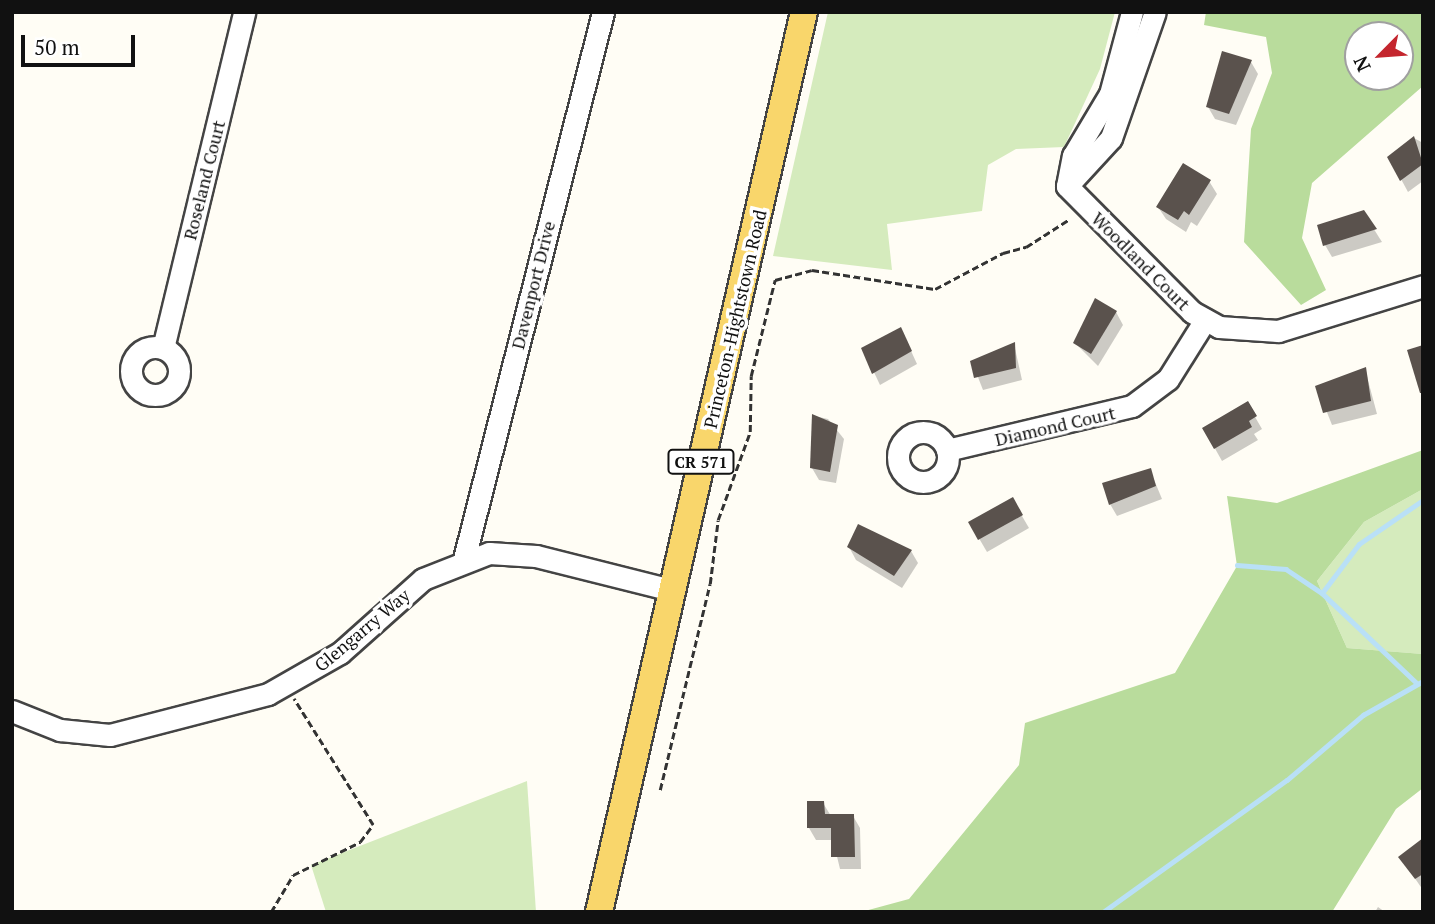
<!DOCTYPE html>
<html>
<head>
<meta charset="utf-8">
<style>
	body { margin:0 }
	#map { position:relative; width:1435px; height:924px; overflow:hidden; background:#fffdf5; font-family:"PT Serif",serif }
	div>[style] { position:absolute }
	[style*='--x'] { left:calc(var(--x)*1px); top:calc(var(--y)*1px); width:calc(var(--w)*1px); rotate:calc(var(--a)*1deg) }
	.green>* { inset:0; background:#d5ebbd }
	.forest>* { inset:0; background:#b9dc9c }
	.shadow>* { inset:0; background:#0003 }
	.stream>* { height:4.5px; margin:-2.25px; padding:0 2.25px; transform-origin:2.25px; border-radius:2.25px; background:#b9e0f7 }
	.building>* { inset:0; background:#5a524d }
	.path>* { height:2.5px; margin-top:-1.25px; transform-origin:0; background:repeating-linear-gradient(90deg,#333 0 7px,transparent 0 10.5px) }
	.roads { filter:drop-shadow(2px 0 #444) drop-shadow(-2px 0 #444) drop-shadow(0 2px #444) drop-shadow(0 -2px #444) }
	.minor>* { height:21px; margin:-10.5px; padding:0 10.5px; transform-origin:10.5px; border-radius:10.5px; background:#fff }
	.minor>.ring { margin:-10.5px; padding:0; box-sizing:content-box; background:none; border:21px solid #fff; border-radius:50% }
	.major>* { height:26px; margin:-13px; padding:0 13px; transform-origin:13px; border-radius:13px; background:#f9d66b }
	span { translate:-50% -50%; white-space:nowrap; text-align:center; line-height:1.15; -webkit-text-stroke:7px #fff; paint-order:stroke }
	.shield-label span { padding:2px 5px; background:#fff; border:2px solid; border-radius:5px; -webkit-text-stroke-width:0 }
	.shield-label { font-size:16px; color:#111; font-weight:700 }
	.street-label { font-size:18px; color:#111 }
	.frame { position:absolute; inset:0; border:14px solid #111; pointer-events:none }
	.north { position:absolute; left:1344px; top:21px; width:70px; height:70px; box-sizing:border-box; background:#fff; border:2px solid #a0a0a0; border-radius:50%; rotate:245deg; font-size:19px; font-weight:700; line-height:28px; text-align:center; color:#111 }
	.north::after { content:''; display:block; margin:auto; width:24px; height:32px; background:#c4262e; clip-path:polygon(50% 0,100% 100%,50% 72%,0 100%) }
	.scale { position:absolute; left:21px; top:35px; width:114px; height:32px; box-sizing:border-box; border:4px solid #111; border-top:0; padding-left:9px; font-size:21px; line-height:24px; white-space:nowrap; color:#111; -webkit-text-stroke:5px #fff; paint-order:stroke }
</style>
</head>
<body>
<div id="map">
	<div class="green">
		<div style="clip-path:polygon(828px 12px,1115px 12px,1100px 69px,1064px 147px,1016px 149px,988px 165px,982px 211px,887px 224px,892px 270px,773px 256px)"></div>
		<div style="clip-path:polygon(1423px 489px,1423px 654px,1347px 648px,1317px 581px,1364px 522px)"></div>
		<div style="clip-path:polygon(527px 781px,536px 912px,326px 912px,311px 865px)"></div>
	</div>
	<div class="forest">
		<div style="clip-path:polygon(evenodd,1206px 12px,1423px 12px,1423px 86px,1312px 183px,1302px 238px,1326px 290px,1301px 305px,1244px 242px,1251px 129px,1272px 73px,1266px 37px,1204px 25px,1206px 12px,1358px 35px,1400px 35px,1400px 77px,1358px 77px,1358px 35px)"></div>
		<div style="clip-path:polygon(1423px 450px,1423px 489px,1364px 522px,1317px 581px,1347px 648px,1423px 654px,1423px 788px,1396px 809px,1332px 912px,861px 912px,909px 899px,1019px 765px,1025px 723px,1175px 673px,1237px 566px,1227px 496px,1277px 503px)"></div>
	</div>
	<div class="shadow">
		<div style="clip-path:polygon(1251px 62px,1258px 74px,1236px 125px,1215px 119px,1208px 107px)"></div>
		<div style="clip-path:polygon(1414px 138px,1423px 143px,1423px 181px,1408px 192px,1389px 157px)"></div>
		<div style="clip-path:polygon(1209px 181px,1217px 194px,1197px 226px,1191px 222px,1186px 232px,1166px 219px,1158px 207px)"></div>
		<div style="clip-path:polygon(1363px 212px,1382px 242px,1332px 257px,1325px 245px)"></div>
		<div style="clip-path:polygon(1116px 312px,1123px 325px,1098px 366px,1075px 343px)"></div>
		<div style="clip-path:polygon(901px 329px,917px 364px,880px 385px,863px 349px)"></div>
		<div style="clip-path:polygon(1014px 344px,1022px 380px,983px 390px,972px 362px)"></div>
		<div style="clip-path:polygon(1365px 369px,1377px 414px,1332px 425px,1317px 387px)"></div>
		<div style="clip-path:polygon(1247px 403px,1262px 429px,1254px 434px,1258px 440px,1222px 461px,1204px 429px)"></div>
		<div style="clip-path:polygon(814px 416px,828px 419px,844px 439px,836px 483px,819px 480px,812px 468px)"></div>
		<div style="clip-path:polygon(1150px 470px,1162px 499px,1117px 516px,1110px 504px)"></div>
		<div style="clip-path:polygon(1012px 499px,1029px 528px,987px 552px,970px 523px)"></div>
		<div style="clip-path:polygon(849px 547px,911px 551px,918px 563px,902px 588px,856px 560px)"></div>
		<div style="clip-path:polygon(823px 803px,831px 816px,853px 816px,860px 828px,861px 869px,840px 869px,833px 840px,816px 840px,809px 828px)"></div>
		<div style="clip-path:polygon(1423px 840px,1423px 890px,1400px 857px)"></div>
		<div style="clip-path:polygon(1378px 907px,1385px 912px,1375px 912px)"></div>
	</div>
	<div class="stream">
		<div style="--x:1237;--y:565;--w:49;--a:4.7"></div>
		<div style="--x:1286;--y:569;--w:43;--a:33.7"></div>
		<div style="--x:1322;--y:593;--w:131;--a:43.5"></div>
		<div style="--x:1322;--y:593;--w:61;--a:-52.9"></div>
		<div style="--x:1359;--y:544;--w:78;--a:-34.5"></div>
		<div style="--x:1103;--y:912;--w:226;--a:-35.7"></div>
		<div style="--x:1287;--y:780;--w:100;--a:-40.5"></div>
		<div style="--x:1363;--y:715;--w:69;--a:-29.5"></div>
	</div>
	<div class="building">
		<div style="clip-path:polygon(1222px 51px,1252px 60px,1229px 114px,1206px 107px)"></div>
		<div style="clip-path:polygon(1414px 136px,1423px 164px,1400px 181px,1387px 157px)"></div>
		<div style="clip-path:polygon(1183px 163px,1211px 180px,1189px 215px,1184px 211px,1178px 220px,1156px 207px)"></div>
		<div style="clip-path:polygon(1364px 210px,1377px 229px,1323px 246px,1317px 225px)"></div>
		<div style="clip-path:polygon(1095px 298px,1117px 311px,1091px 354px,1073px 343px)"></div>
		<div style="clip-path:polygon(901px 327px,912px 351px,872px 374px,861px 348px)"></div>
		<div style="clip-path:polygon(1015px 342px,1016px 368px,974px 378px,970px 361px)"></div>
		<div style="clip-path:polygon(1423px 345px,1423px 393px,1420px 393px,1407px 350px)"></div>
		<div style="clip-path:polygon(1366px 367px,1371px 401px,1323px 413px,1315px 386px)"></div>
		<div style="clip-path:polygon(1248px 401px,1257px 416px,1249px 421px,1252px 427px,1214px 449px,1202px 428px)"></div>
		<div style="clip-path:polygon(812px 414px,838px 425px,830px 472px,810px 468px)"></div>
		<div style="clip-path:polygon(1151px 468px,1156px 486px,1109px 505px,1102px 483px)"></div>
		<div style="clip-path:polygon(1013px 497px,1023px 515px,978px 540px,968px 522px)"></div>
		<div style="clip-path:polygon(858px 524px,912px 550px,894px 576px,847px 547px)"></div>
		<div style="clip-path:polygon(807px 801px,824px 801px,825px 814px,854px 814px,855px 857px,831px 857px,831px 828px,807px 828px)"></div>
		<div style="clip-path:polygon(1423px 838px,1423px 874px,1415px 879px,1398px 857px)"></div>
	</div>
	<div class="path">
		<div style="--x:660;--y:790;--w:212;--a:-76.4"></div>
		<div style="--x:710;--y:584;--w:64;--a:-82.9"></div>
		<div style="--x:718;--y:520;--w:94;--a:-70"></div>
		<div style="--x:750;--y:432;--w:56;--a:-89"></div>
		<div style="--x:751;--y:376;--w:99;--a:-76"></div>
		<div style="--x:775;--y:280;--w:38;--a:-15"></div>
		<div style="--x:812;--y:270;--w:124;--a:8.8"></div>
		<div style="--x:935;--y:289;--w:77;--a:-27.9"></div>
		<div style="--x:1003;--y:253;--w:24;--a:-15"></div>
		<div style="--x:1026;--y:247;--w:50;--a:-32.7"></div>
		<div style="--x:271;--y:912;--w:43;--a:-59.3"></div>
		<div style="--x:293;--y:875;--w:75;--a:-26.2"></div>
		<div style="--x:360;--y:842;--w:21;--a:-53"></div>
		<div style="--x:373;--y:825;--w:149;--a:-122.1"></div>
	</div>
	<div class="roads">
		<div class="minor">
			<div style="--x:1067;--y:186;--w:177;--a:45.2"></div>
			<div style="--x:1192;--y:312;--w:31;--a:29"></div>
			<div style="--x:1219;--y:327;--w:59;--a:3.9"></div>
			<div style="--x:1278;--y:331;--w:152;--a:-17.2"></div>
			<div style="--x:1067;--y:186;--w:65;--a:-47.5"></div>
			<div style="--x:1111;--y:138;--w:133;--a:-70.8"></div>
			<div style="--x:1067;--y:186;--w:31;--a:-79"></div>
			<div style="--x:1073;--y:156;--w:72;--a:-59.2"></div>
			<div style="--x:1110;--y:94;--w:85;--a:-75"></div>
			<div class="ring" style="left:131px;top:347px;width:27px;height:27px"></div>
			<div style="--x:163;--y:348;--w:346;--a:-76.4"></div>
			<div class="ring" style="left:898px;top:432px;width:29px;height:29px"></div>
			<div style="--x:947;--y:450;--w:190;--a:-13.4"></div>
			<div style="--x:1132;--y:406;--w:45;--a:-36.9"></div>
			<div style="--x:1168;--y:379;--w:70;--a:-57.9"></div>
			<div style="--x:464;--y:559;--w:564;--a:-75.74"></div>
			<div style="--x:12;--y:711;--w:52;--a:21.6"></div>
			<div style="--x:60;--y:730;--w:50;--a:5.7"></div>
			<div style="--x:110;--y:735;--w:163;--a:-14.5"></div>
			<div style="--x:268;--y:694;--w:83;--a:-29.7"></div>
			<div style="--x:340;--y:653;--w:111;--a:-41.7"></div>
			<div style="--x:423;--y:579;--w:71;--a:-21.5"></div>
			<div style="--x:489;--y:553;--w:47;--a:3.7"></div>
			<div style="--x:536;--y:556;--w:139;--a:14.1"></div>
		</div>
		<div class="major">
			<div style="--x:599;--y:912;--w:923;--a:-77.17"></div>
		</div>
	</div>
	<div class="shield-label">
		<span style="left:701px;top:462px">CR 571</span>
	</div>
	<div class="street-label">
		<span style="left:204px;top:180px;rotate:-76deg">Roseland Court</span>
		<span style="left:1141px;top:261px;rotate:45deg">Woodland Court</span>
		<span style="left:533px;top:285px;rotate:-76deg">Davenport Drive</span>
		<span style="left:735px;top:319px;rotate:-77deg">Princeton-Hightstown Road</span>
		<span style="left:1055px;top:426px;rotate:-13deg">Diamond Court</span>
		<span style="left:362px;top:630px;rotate:-40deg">Glengarry Way</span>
	</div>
	<div class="frame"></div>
	<div class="north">N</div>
	<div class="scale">50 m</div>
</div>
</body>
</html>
